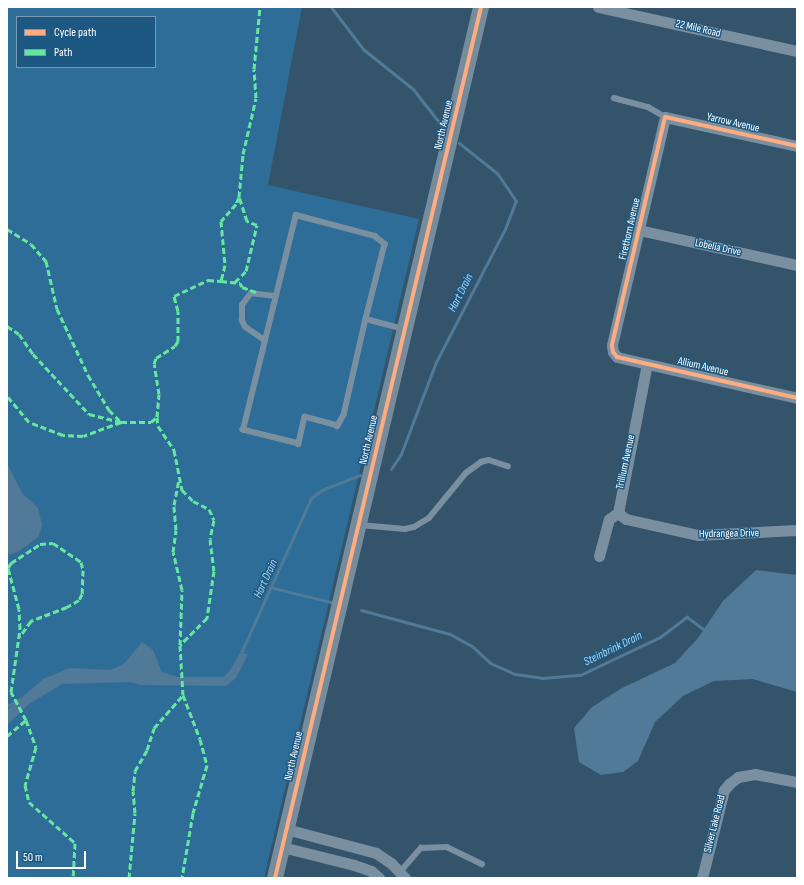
<!DOCTYPE html>
<html>
<head>
<meta charset="utf-8">
<style>
	body { margin:0 }
	#map { position:relative; width:804px; height:885px; overflow:hidden; background:#34546b; font-family:"Sofia Sans Condensed",sans-serif }
	div>[style] { position:absolute }
	[style*='--x'] { left:calc(var(--x)*1px); top:calc(var(--y)*1px); width:calc(var(--w)*1px); rotate:calc(var(--a)*1deg) }
	.green>* { inset:0; background:#2e6d97 }
	.water>* { inset:0; background:#507a97 }
	.stream>* { height:3px; margin:-1.5px; padding:0 1.5px; transform-origin:1.5px; border-radius:1.5px; background:#507a97 }
	.lane>* { height:5.5px; margin:-2.75px; padding:0 2.75px; transform-origin:2.75px; border-radius:2.75px; background:#7a90a1 }
	.street>* { height:11px; margin:-5.5px; padding:0 5.5px; transform-origin:5.5px; border-radius:5.5px; background:#7a90a1 }
	.secondary>* { height:16px; margin:-8px; padding:0 8px; transform-origin:8px; border-radius:8px; background:#758c9d }
	.quiet>* { height:3px; margin-top:-1.5px; transform-origin:0; background:repeating-linear-gradient(90deg,#66e7a1 0 6px,transparent 0 9px) }
	.cycleway>* { height:4px; margin:-2px; padding:0 2px; transform-origin:2px; border-radius:2px; background:#ffac80 }
	span { translate:-50% -50%; white-space:nowrap; text-align:center; line-height:1.15; -webkit-text-stroke:3px #1d5882; paint-order:stroke }
	.street-label { font-size:11px; color:#fff }
	.water-label { font-size:12px; color:#aed6f1; font-style:italic }
	.frame { position:absolute; inset:0; border:8px solid #fff; pointer-events:none }
	.legend { position:absolute; left:16px; top:16px; width:140px; height:52px; box-sizing:border-box; background:#1d5882; border:1px solid #779bb4; margin:0; padding:5px 7px; list-style:none; font-size:12px; color:#fff }
	.legend li { display:flex; align-items:center; gap:8px; height:20px }
	.legend b { width:20px; border:1px solid #779bb4 }
	.scale { position:absolute; left:16px; top:851px; width:70px; height:18px; box-sizing:border-box; border:2px solid #fff; border-top:0; padding-left:5px; font-size:12px; line-height:14px; white-space:nowrap; color:#fff; -webkit-text-stroke:3px #1d5882; paint-order:stroke }
</style>
</head>
<body>
<div id="map">
	<div class="green">
		<div style="clip-path:polygon(evenodd,7px 7px,302px 7px,268px 185px,419px 219px,264px 878px,7px 878px,7px 7px,17px 17px,155px 17px,155px 67px,17px 67px,17px 17px)"></div>
	</div>
	<div class="water">
		<div style="clip-path:polygon(7px 463px,22px 493px,38px 508px,42px 525px,38px 537px,18px 552px,7px 555px)"></div>
		<div style="clip-path:polygon(756px 570px,797px 575px,797px 692px,753px 679px,714px 681px,683px 696px,655px 722px,638px 761px,623px 772px,601px 775px,579px 762px,574px 728px,592px 707px,622px 688px,675px 663px,698px 638px,723px 601px)"></div>
		<div style="clip-path:polygon(142px 642px,153px 650px,162px 672px,178px 677px,223px 677px,229px 672px,240px 653px,248px 654px,236px 678px,226px 686px,140px 685px,130px 682px,62px 684px,29px 704px,7px 725px,7px 710px,43px 679px,70px 668px,111px 670px,125px 663px)"></div>
	</div>
	<div class="stream">
		<div style="--x:331;--y:7;--w:53;--a:52.7"></div>
		<div style="--x:363;--y:49;--w:64;--a:38.7"></div>
		<div style="--x:413;--y:89;--w:52;--a:52"></div>
		<div style="--x:391;--y:469;--w:18;--a:-56"></div>
		<div style="--x:401;--y:454;--w:98;--a:-69.2"></div>
		<div style="--x:436;--y:362;--w:150;--a:-62.6"></div>
		<div style="--x:505;--y:229;--w:30;--a:-69"></div>
		<div style="--x:516;--y:201;--w:32;--a:-124"></div>
		<div style="--x:498;--y:174;--w:50;--a:-141.5"></div>
		<div style="--x:273;--y:588;--w:60;--a:13.6"></div>
		<div style="--x:361;--y:610;--w:92;--a:15.1"></div>
		<div style="--x:450;--y:634;--w:26;--a:29"></div>
		<div style="--x:473;--y:647;--w:23;--a:43"></div>
		<div style="--x:490;--y:663;--w:27;--a:24"></div>
		<div style="--x:515;--y:674;--w:27;--a:8"></div>
		<div style="--x:542;--y:678;--w:38;--a:-5"></div>
		<div style="--x:580;--y:675;--w:89;--a:-25.4"></div>
		<div style="--x:660;--y:637;--w:34;--a:-37"></div>
		<div style="--x:687;--y:617;--w:25;--a:37"></div>
		<div style="--x:239;--y:657;--w:175;--a:-65.6"></div>
		<div style="--x:311;--y:498;--w:14;--a:-36"></div>
		<div style="--x:322;--y:490;--w:41;--a:-21.5"></div>
		<div style="--x:7;--y:706;--w:17;--a:-28"></div>
	</div>
	<div class="lane">
		<div style="--x:614;--y:98;--w:35;--a:15"></div>
		<div style="--x:648;--y:107;--w:20;--a:30"></div>
		<div style="--x:366;--y:319;--w:98;--a:102.9"></div>
		<div style="--x:344;--y:415;--w:13;--a:119"></div>
		<div style="--x:338;--y:426;--w:34;--a:-165"></div>
		<div style="--x:305;--y:417;--w:28;--a:103"></div>
		<div style="--x:299;--y:444;--w:58;--a:-166"></div>
		<div style="--x:243;--y:430;--w:221;--a:-76.2"></div>
		<div style="--x:296;--y:215;--w:82;--a:14.9"></div>
		<div style="--x:375;--y:236;--w:13;--a:39"></div>
		<div style="--x:385;--y:244;--w:77;--a:104.2"></div>
		<div style="--x:366;--y:319;--w:39;--a:15"></div>
		<div style="--x:265;--y:341;--w:24;--a:-145"></div>
		<div style="--x:245;--y:327;--w:7;--a:-117"></div>
		<div style="--x:242;--y:321;--w:16;--a:-90"></div>
		<div style="--x:242;--y:305;--w:15;--a:-53"></div>
		<div style="--x:251;--y:293;--w:25;--a:7"></div>
		<div style="--x:360;--y:525;--w:45;--a:5.1"></div>
		<div style="--x:405;--y:529;--w:9;--a:-13"></div>
		<div style="--x:414;--y:527;--w:17;--a:-31"></div>
		<div style="--x:429;--y:518;--w:58;--a:-50.6"></div>
		<div style="--x:466;--y:473;--w:19;--a:-36"></div>
		<div style="--x:481;--y:462;--w:8;--a:-14"></div>
		<div style="--x:489;--y:460;--w:20;--a:18"></div>
		<div style="--x:400;--y:872;--w:32;--a:-49"></div>
		<div style="--x:421;--y:848;--w:26;--a:-2"></div>
		<div style="--x:447;--y:847;--w:39;--a:26"></div>
	</div>
	<div class="street">
		<div style="--x:598;--y:7;--w:204;--a:12.5"></div>
		<div style="--x:797;--y:146;--w:135;--a:-167.6"></div>
		<div style="--x:665;--y:117;--w:234;--a:103.1"></div>
		<div style="--x:612;--y:345;--w:7;--a:82"></div>
		<div style="--x:613;--y:352;--w:6;--a:51"></div>
		<div style="--x:617;--y:357;--w:185;--a:12.8"></div>
		<div style="--x:639;--y:230;--w:162;--a:12.5"></div>
		<div style="--x:618;--y:513;--w:10;--a:37"></div>
		<div style="--x:626;--y:519;--w:74;--a:12.5"></div>
		<div style="--x:698;--y:535;--w:99;--a:-2.9"></div>
		<div style="--x:599;--y:556;--w:38;--a:-75"></div>
		<div style="--x:609;--y:519;--w:11;--a:-34"></div>
		<div style="--x:618;--y:513;--w:152;--a:-79"></div>
		<div style="--x:286;--y:829;--w:93;--a:14.9"></div>
		<div style="--x:376;--y:853;--w:18;--a:34"></div>
		<div style="--x:391;--y:863;--w:21;--a:47"></div>
		<div style="--x:282;--y:847;--w:74;--a:14"></div>
		<div style="--x:354;--y:865;--w:18;--a:19"></div>
		<div style="--x:371;--y:871;--w:11;--a:41"></div>
		<div style="--x:702;--y:878;--w:91;--a:-76"></div>
		<div style="--x:724;--y:790;--w:8;--a:-50"></div>
		<div style="--x:729;--y:784;--w:11;--a:-38"></div>
		<div style="--x:738;--y:777;--w:17;--a:-10"></div>
		<div style="--x:755;--y:774;--w:43;--a:10.8"></div>
	</div>
	<div class="secondary">
		<div style="--x:275;--y:878;--w:895;--a:-76.69"></div>
	</div>
	<div class="quiet">
		<div style="--x:239;--y:197;--w:43;--a:-84.7"></div>
		<div style="--x:243;--y:154;--w:57;--a:-76.9"></div>
		<div style="--x:256;--y:98;--w:29;--a:-94"></div>
		<div style="--x:254;--y:69;--w:62;--a:-84.5"></div>
		<div style="--x:7;--y:229;--w:28;--a:32"></div>
		<div style="--x:31;--y:244;--w:23;--a:49"></div>
		<div style="--x:46;--y:261;--w:49;--a:77.1"></div>
		<div style="--x:57;--y:309;--w:73;--a:64.8"></div>
		<div style="--x:88;--y:375;--w:41;--a:59"></div>
		<div style="--x:109;--y:410;--w:17;--a:45"></div>
		<div style="--x:121;--y:422;--w:30;--a:0"></div>
		<div style="--x:151;--y:422;--w:8;--a:-40"></div>
		<div style="--x:157;--y:417;--w:23;--a:-85"></div>
		<div style="--x:159;--y:394;--w:30;--a:-99"></div>
		<div style="--x:154;--y:364;--w:6;--a:-72"></div>
		<div style="--x:156;--y:358;--w:22;--a:-32"></div>
		<div style="--x:175;--y:346;--w:6;--a:-59"></div>
		<div style="--x:178;--y:341;--w:30;--a:-90"></div>
		<div style="--x:178;--y:311;--w:16;--a:-105"></div>
		<div style="--x:174;--y:296;--w:38;--a:-25"></div>
		<div style="--x:208;--y:280;--w:13;--a:4"></div>
		<div style="--x:235;--y:282;--w:16;--a:-45"></div>
		<div style="--x:246;--y:271;--w:47;--a:-76.6"></div>
		<div style="--x:257;--y:225;--w:11;--a:-158"></div>
		<div style="--x:247;--y:221;--w:25;--a:-108"></div>
		<div style="--x:239;--y:197;--w:8;--a:113"></div>
		<div style="--x:236;--y:204;--w:23;--a:131"></div>
		<div style="--x:221;--y:221;--w:44;--a:84.8"></div>
		<div style="--x:225;--y:265;--w:16;--a:104"></div>
		<div style="--x:221;--y:281;--w:19;--a:6"></div>
		<div style="--x:240;--y:283;--w:4;--a:63"></div>
		<div style="--x:242;--y:287;--w:15;--a:20"></div>
		<div style="--x:7;--y:326;--w:14;--a:34"></div>
		<div style="--x:19;--y:334;--w:24;--a:55"></div>
		<div style="--x:33;--y:354;--w:82;--a:47"></div>
		<div style="--x:89;--y:414;--w:33;--a:14"></div>
		<div style="--x:121;--y:422;--w:40;--a:159.8"></div>
		<div style="--x:83;--y:436;--w:20;--a:-177"></div>
		<div style="--x:63;--y:435;--w:36;--a:-159"></div>
		<div style="--x:29;--y:422;--w:34;--a:-130"></div>
		<div style="--x:157;--y:417;--w:9;--a:84"></div>
		<div style="--x:158;--y:426;--w:29;--a:56"></div>
		<div style="--x:174;--y:450;--w:41;--a:78.7"></div>
		<div style="--x:182;--y:490;--w:16;--a:45"></div>
		<div style="--x:193;--y:501;--w:18;--a:27"></div>
		<div style="--x:209;--y:509;--w:12;--a:66"></div>
		<div style="--x:214;--y:520;--w:19;--a:102"></div>
		<div style="--x:210;--y:539;--w:32;--a:83"></div>
		<div style="--x:214;--y:571;--w:48;--a:98.5"></div>
		<div style="--x:207;--y:618;--w:38;--a:135"></div>
		<div style="--x:180;--y:645;--w:55;--a:-87.9"></div>
		<div style="--x:182;--y:590;--w:39;--a:-103"></div>
		<div style="--x:173;--y:552;--w:22;--a:-82"></div>
		<div style="--x:176;--y:530;--w:25;--a:-95"></div>
		<div style="--x:174;--y:505;--w:25;--a:-79"></div>
		<div style="--x:180;--y:645;--w:50;--a:86.6"></div>
		<div style="--x:183;--y:695;--w:47;--a:68.9"></div>
		<div style="--x:200;--y:739;--w:27;--a:75"></div>
		<div style="--x:207;--y:765;--w:50;--a:106.3"></div>
		<div style="--x:193;--y:813;--w:66;--a:99.6"></div>
		<div style="--x:26;--y:720;--w:29;--a:70"></div>
		<div style="--x:36;--y:747;--w:40;--a:106"></div>
		<div style="--x:25;--y:785;--w:17;--a:77"></div>
		<div style="--x:29;--y:802;--w:62;--a:41.7"></div>
		<div style="--x:75;--y:843;--w:35;--a:93"></div>
		<div style="--x:7;--y:736;--w:25;--a:-40"></div>
		<div style="--x:26;--y:720;--w:32;--a:-118"></div>
		<div style="--x:11;--y:692;--w:64;--a:-81.9"></div>
		<div style="--x:20;--y:629;--w:20;--a:-93"></div>
		<div style="--x:19;--y:609;--w:42;--a:-105"></div>
		<div style="--x:8;--y:568;--w:6;--a:-59"></div>
		<div style="--x:11;--y:563;--w:35;--a:-33"></div>
		<div style="--x:40;--y:544;--w:13;--a:-4"></div>
		<div style="--x:53;--y:543;--w:34;--a:34"></div>
		<div style="--x:81;--y:562;--w:8;--a:76"></div>
		<div style="--x:83;--y:570;--w:24;--a:92"></div>
		<div style="--x:82;--y:594;--w:7;--a:117"></div>
		<div style="--x:79;--y:600;--w:14;--a:150"></div>
		<div style="--x:67;--y:607;--w:39;--a:159"></div>
		<div style="--x:31;--y:621;--w:19;--a:126"></div>
		<div style="--x:129;--y:878;--w:65;--a:-84.7"></div>
		<div style="--x:135;--y:813;--w:22;--a:-95"></div>
		<div style="--x:133;--y:791;--w:20;--a:-84"></div>
		<div style="--x:135;--y:771;--w:24;--a:-60"></div>
		<div style="--x:147;--y:750;--w:23;--a:-72"></div>
		<div style="--x:154;--y:728;--w:44;--a:-48.7"></div>
	</div>
	<div class="cycleway">
		<div style="--x:797;--y:146;--w:135;--a:-167.6"></div>
		<div style="--x:665;--y:117;--w:234;--a:103.1"></div>
		<div style="--x:612;--y:345;--w:7;--a:82"></div>
		<div style="--x:613;--y:352;--w:6;--a:51"></div>
		<div style="--x:617;--y:357;--w:185;--a:12.8"></div>
		<div style="--x:275;--y:878;--w:895;--a:-76.69"></div>
	</div>
	<div class="street-label">
		<span style="left:698px;top:29px;rotate:13deg">22 Mile Road</span>
		<span style="left:733px;top:123px;rotate:13deg">Yarrow Avenue</span>
		<span style="left:444px;top:125px;rotate:-77deg">North Avenue</span>
		<span style="left:630px;top:229px;rotate:-77deg">Firethorn Avenue</span>
		<span style="left:718px;top:248px;rotate:12deg">Lobelia Drive</span>
		<span style="left:703px;top:367px;rotate:13deg">Allium Avenue</span>
		<span style="left:369px;top:440px;rotate:-77deg">North Avenue</span>
		<span style="left:626px;top:462px;rotate:-78deg">Trillium Avenue</span>
		<span style="left:729px;top:534px;rotate:-1deg">Hydrangea Drive</span>
		<span style="left:294px;top:756px;rotate:-77deg">North Avenue</span>
		<span style="left:715px;top:824px;rotate:-76deg">Silver Lake Road</span>
	</div>
	<div class="water-label">
		<span style="left:461px;top:293px;rotate:-63deg">Hart Drain</span>
		<span style="left:266px;top:579px;rotate:-65deg">Hart Drain</span>
		<span style="left:613px;top:649px;rotate:-26deg">Steinbrink Drain</span>
	</div>
	<div class="frame"></div>
	<ul class="legend">
	<li><b style="height:5px;background:#ffac80"></b>Cycle path</li>
	<li><b style="height:5px;background:#66e7a1"></b>Path</li>
	</ul>
	<div class="scale">50 m</div>
</div>
</body>
</html>
